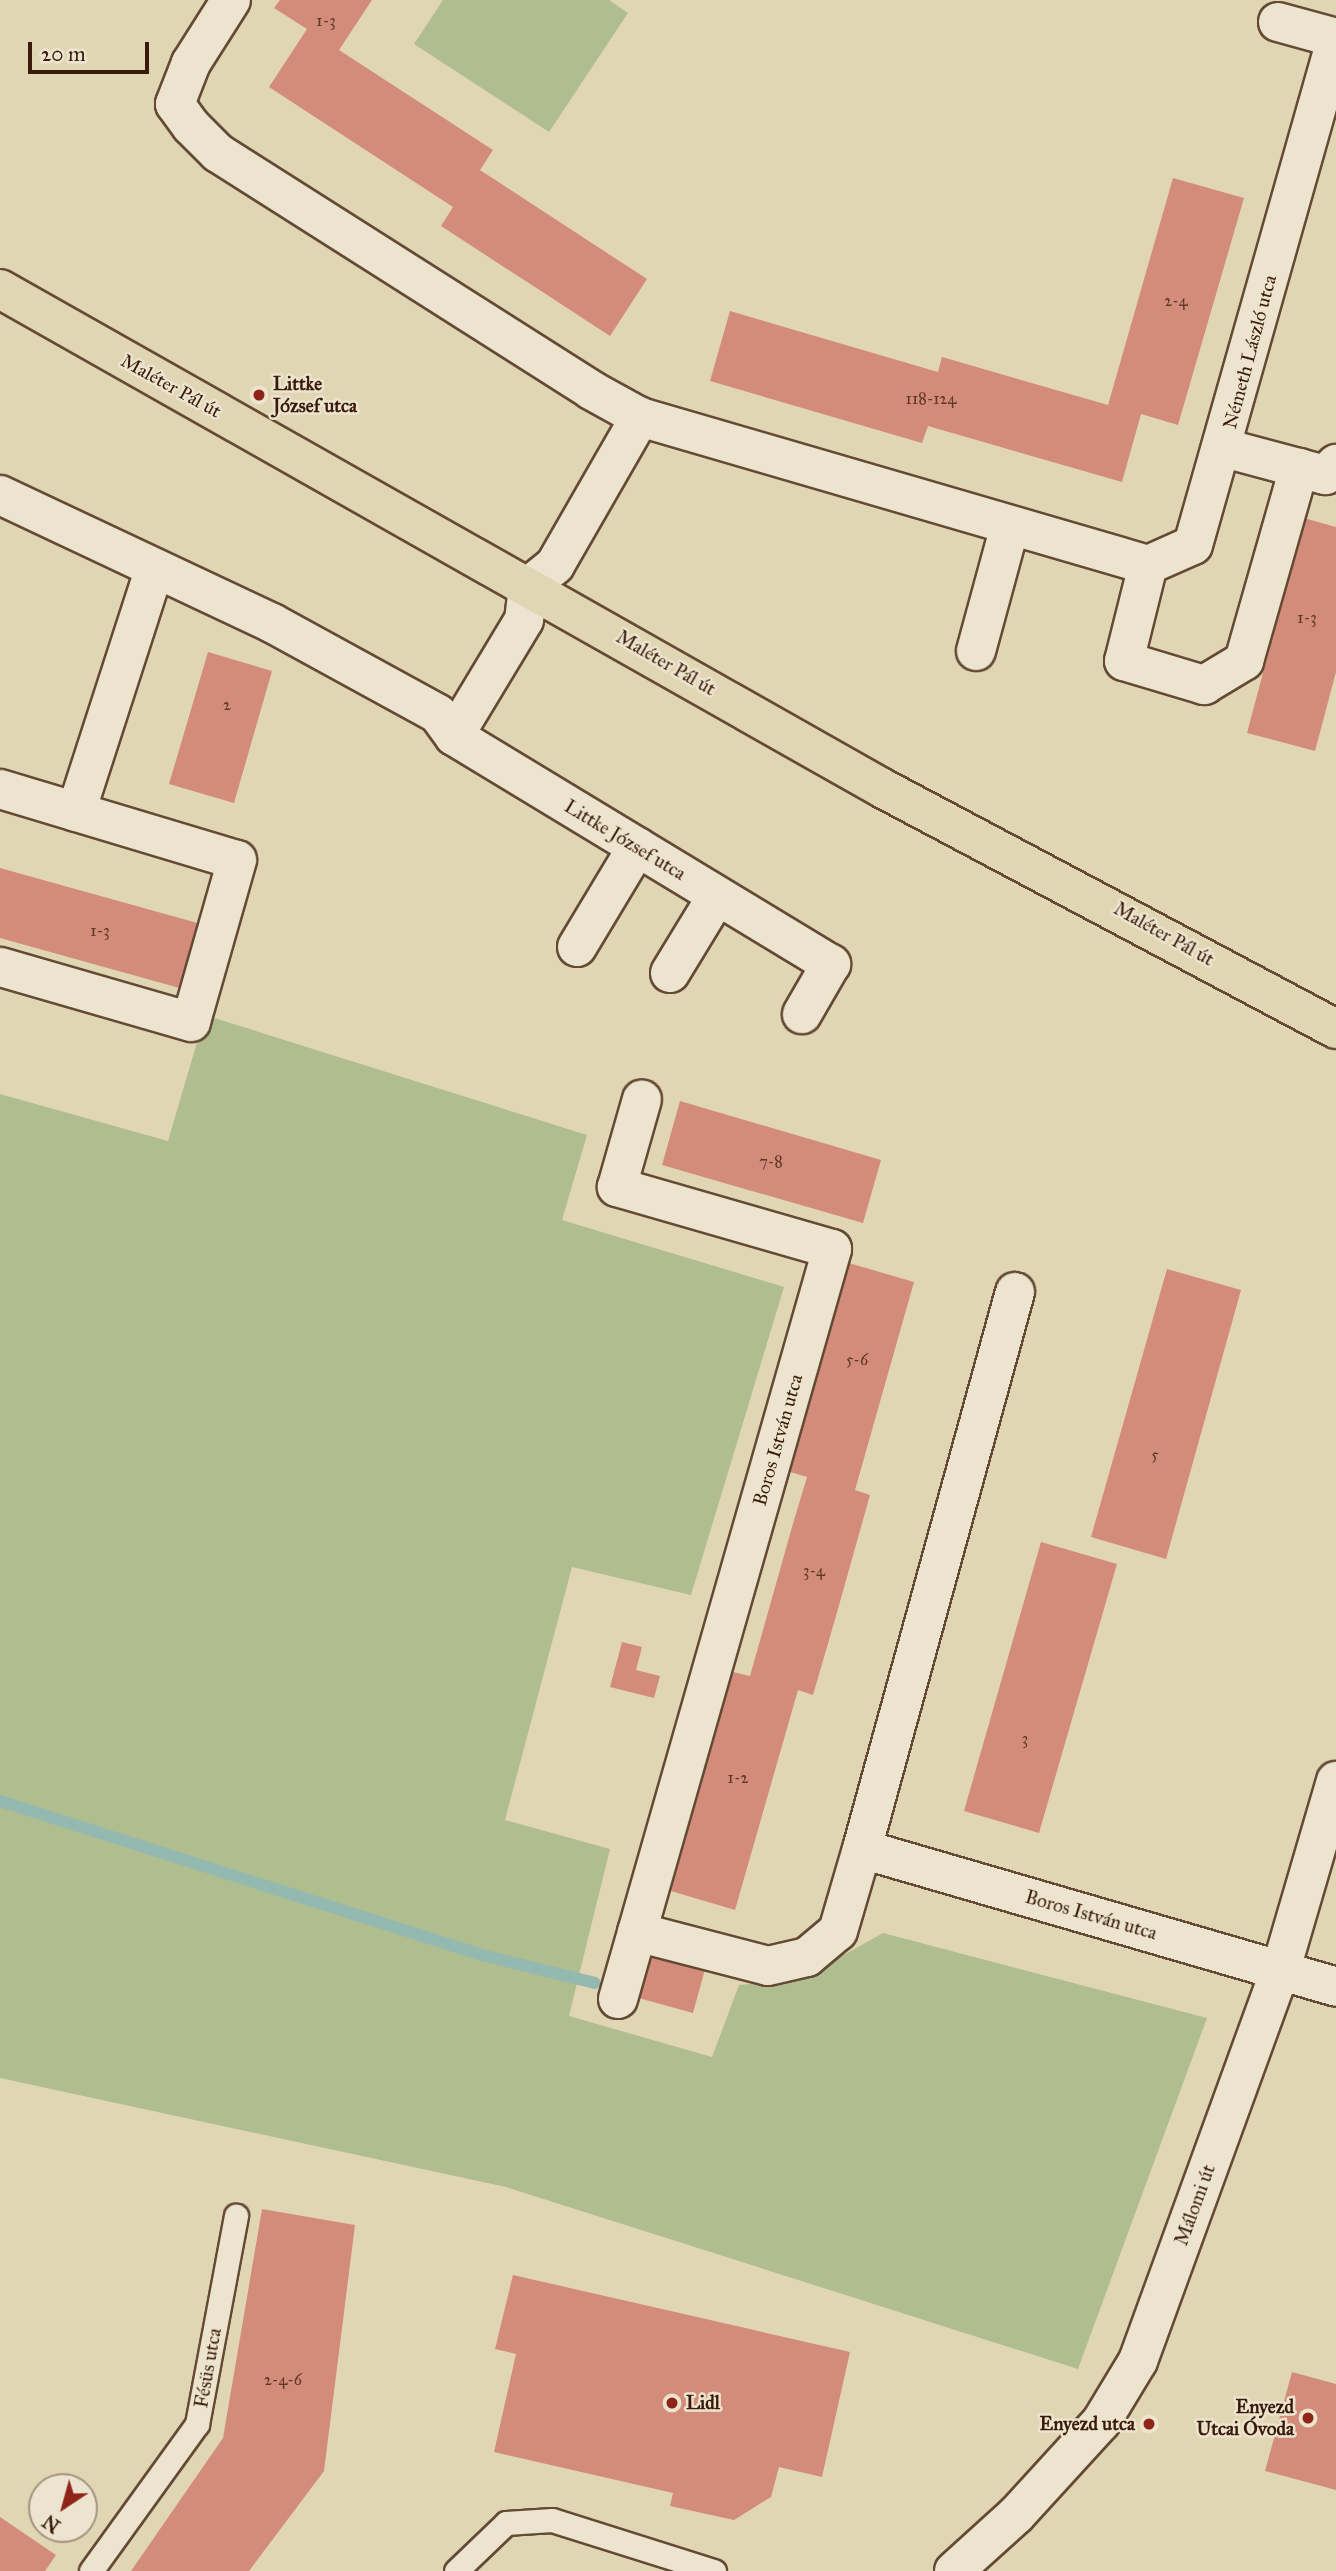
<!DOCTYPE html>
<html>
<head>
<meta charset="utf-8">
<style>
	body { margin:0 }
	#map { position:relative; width:1336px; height:2571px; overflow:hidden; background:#e1d6b3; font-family:"IM FELL Great Primer",serif }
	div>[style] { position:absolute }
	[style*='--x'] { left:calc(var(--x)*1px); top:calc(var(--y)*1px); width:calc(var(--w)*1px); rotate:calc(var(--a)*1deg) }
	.green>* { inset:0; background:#b0be8f }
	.stream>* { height:12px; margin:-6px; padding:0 6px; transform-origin:6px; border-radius:6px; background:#94b9b0 }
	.building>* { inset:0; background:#d38c7a }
	.roads { filter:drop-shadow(2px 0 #644a35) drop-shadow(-2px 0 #644a35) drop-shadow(0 2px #644a35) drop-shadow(0 -2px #644a35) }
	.service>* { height:23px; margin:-11.5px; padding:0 11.5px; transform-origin:11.5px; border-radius:11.5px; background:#ece4ce }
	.minor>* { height:38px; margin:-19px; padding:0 19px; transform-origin:19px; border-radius:19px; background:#ece4ce }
	.tertiary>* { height:38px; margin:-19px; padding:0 19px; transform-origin:19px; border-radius:19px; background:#ece4ce }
	.primary>* { height:38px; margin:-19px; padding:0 19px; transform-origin:19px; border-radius:19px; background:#e1d6b3 }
	.dots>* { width:19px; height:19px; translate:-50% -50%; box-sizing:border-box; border:4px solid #ece4ce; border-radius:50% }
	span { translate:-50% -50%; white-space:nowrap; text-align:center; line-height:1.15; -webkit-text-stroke:5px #ece4ce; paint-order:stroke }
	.number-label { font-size:16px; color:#603727 }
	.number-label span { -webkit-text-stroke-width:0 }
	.street-label { font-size:19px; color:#3a1b0b }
	.poi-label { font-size:19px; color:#3a1b0b; font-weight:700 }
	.left { translate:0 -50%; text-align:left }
	.right { translate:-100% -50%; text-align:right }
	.north { position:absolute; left:28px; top:2473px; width:70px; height:70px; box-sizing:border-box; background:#ece4ce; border:2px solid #a59480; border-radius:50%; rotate:216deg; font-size:19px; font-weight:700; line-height:28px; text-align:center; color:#3a1b0b }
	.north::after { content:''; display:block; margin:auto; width:24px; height:32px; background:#8f2418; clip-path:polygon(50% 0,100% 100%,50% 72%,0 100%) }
	.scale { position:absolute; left:28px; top:42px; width:121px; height:32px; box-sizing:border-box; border:4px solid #3a1b0b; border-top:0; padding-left:9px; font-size:21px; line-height:24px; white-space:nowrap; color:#3a1b0b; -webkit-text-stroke:5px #ece4ce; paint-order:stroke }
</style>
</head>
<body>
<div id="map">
	<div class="green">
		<div style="clip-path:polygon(443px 0,609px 0,628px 13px,549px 132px,414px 44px)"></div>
		<div style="clip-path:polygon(205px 1015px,587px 1135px,562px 1220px,784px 1287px,691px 1595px,572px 1567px,505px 1820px,610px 1849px,569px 2016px,712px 2057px,739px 1985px,801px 1979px,883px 1933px,1207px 2018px,1078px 2369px,506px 2187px,0 2078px,0 1094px,168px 1141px)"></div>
	</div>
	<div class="stream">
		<div style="--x:0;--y:1801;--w:506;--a:17.72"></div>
		<div style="--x:482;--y:1955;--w:116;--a:13.9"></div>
	</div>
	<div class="building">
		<div style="clip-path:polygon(280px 0,372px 0,339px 50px,493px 150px,480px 170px,647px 279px,610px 336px,441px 226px,453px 207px,269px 87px,307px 29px,274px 8px)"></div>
		<div style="clip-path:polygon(1173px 178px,1244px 198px,1178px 425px,1141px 414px,1122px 482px,928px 426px,922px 443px,710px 381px,730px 311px,938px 372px,942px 357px,1108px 405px)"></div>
		<div style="clip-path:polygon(1304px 518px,1336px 527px,1336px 672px,1315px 751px,1247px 733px)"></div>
		<div style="clip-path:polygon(208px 652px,272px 671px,234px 803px,169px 784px)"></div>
		<div style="clip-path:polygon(0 868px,201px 924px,183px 989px,0 938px)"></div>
		<div style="clip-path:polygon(680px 1101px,881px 1160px,863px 1223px,662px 1165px)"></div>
		<div style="clip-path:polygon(849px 1263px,914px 1282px,855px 1490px,870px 1495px,836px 1616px,813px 1695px,798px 1690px,735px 1910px,671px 1891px,733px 1672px,750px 1676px,792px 1527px,807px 1477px,790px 1472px)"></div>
		<div style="clip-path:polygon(1167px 1269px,1241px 1290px,1166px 1559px,1091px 1537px)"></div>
		<div style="clip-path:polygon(1041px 1542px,1117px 1564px,1039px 1833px,964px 1811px)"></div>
		<div style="clip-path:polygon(622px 1642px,642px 1647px,636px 1670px,660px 1676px,654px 1698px,610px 1687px)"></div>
		<div style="clip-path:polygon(650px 1945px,707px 1962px,693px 2013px,635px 1997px)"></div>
		<div style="clip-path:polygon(262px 2209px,355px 2225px,324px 2471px,249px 2571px,131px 2571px,223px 2438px)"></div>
		<div style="clip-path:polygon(513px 2275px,850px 2352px,822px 2477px,779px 2467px,771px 2497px,734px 2520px,670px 2506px,673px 2493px,494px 2452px,516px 2354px,495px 2349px)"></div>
		<div style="clip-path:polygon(1292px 2372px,1336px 2384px,1336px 2490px,1265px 2471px)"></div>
		<div style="clip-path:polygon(0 2517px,56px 2555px,45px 2571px,0 2571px)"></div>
	</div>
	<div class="roads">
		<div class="service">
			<div style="--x:91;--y:2571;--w:181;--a:-54.2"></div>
			<div style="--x:197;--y:2424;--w:212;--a:-79.4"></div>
			<div style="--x:456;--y:2571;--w:69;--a:-43.8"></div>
			<div style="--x:506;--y:2523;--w:46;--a:-3.7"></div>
			<div style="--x:552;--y:2520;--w:170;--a:17.5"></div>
		</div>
		<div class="minor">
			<div style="--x:231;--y:0;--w:75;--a:122.4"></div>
			<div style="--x:191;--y:63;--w:44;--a:111.3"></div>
			<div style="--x:175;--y:104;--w:27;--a:54"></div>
			<div style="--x:191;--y:126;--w:38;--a:45"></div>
			<div style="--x:218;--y:153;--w:442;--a:32.4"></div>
			<div style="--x:591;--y:390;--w:56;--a:28.9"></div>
			<div style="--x:640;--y:417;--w:529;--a:16.24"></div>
			<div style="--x:1148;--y:565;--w:49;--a:-24"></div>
			<div style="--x:1193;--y:545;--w:525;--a:-74.19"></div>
			<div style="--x:1278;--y:22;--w:60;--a:15.4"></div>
			<div style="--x:1224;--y:448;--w:105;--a:15"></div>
			<div style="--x:1325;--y:475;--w:16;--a:-45"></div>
			<div style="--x:0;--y:495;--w:301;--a:25.2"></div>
			<div style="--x:272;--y:623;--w:189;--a:28.7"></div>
			<div style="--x:438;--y:714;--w:27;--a:54"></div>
			<div style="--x:454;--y:736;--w:441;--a:31.2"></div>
			<div style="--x:831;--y:964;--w:58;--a:120.1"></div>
			<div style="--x:1148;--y:565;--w:99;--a:104"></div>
			<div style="--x:1124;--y:661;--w:84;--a:16.7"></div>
			<div style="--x:1204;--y:685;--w:47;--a:-31"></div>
			<div style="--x:1244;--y:661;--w:201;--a:-74.1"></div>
			<div style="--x:976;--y:651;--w:130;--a:-74.8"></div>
			<div style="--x:454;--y:736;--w:135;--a:-58.9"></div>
			<div style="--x:524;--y:620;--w:33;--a:-83"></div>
			<div style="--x:528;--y:587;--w:35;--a:-39"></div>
			<div style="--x:555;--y:565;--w:171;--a:-60.1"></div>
			<div style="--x:0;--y:789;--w:247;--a:16.7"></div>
			<div style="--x:237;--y:860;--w:168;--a:105.9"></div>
			<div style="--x:191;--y:1022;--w:199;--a:-163.9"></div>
			<div style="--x:76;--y:812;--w:256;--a:-72.1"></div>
			<div style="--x:577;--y:947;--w:117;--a:-59"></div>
			<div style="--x:670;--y:973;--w:90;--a:-58.6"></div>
			<div style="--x:1015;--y:1292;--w:578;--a:105.36"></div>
			<div style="--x:862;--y:1849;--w:494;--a:16.2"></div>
			<div style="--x:637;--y:1932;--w:135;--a:14.5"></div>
			<div style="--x:768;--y:1966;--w:40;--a:-13"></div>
			<div style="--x:807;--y:1957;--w:40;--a:-40"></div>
			<div style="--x:838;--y:1931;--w:85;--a:-73.7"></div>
			<div style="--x:618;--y:1999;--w:780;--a:-74.07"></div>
			<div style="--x:832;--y:1249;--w:224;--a:-163.9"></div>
			<div style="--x:617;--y:1187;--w:91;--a:-74.1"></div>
		</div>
		<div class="tertiary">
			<div style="--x:954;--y:2571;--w:84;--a:-42.1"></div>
			<div style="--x:1016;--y:2515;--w:126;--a:-47.6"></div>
			<div style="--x:1101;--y:2422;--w:71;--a:-58.8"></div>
			<div style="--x:1138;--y:2361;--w:417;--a:-70"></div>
			<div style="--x:1281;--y:1969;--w:196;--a:-73.7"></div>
		</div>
		<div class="primary">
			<div style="--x:0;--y:289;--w:1013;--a:29.5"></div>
			<div style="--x:882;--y:788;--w:514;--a:27.96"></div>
		</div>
	</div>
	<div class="dots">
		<div style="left:259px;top:395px;background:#8f2418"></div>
		<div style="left:672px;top:2403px;background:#8f2418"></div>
		<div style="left:1308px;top:2418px;background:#8f2418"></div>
		<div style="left:1149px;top:2424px;background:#8f2418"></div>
	</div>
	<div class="number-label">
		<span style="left:326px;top:21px">1-3</span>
		<span style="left:1176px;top:301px">2-4</span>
		<span style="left:931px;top:399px">118-124</span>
		<span style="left:1307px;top:618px">1-3</span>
		<span style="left:227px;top:705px">2</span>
		<span style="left:100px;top:931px">1-3</span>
		<span style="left:771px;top:1162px">7-8</span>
		<span style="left:857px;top:1360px">5-6</span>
		<span style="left:1155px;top:1455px">5</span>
		<span style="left:814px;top:1571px">3-4</span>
		<span style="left:1025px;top:1739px">3</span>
		<span style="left:738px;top:1778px">1-2</span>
		<span style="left:283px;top:2380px">2-4-6</span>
	</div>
	<div class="street-label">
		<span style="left:1250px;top:352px;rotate:-75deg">Németh László utca</span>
		<span style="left:171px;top:386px;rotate:29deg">Maléter Pál út</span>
		<span style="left:666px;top:663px;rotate:30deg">Maléter Pál út</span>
		<span style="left:625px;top:840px;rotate:31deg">Littke József utca</span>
		<span style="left:1164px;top:934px;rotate:29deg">Maléter Pál út</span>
		<span style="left:778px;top:1440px;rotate:-74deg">Boros István utca</span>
		<span style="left:1091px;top:1915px;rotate:16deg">Boros István utca</span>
		<span style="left:1195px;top:2205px;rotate:-70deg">Málomi út</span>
		<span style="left:208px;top:2368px;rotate:-80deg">Fésüs utca</span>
	</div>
	<div class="poi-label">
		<span class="left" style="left:273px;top:395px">Littke<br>József utca</span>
		<span class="left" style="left:686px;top:2403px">Lidl</span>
		<span class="right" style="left:1294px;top:2418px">Enyezd<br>Utcai Óvoda</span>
		<span class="right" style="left:1135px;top:2424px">Enyezd utca</span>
	</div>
	<div class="north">N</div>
	<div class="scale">20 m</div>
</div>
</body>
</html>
